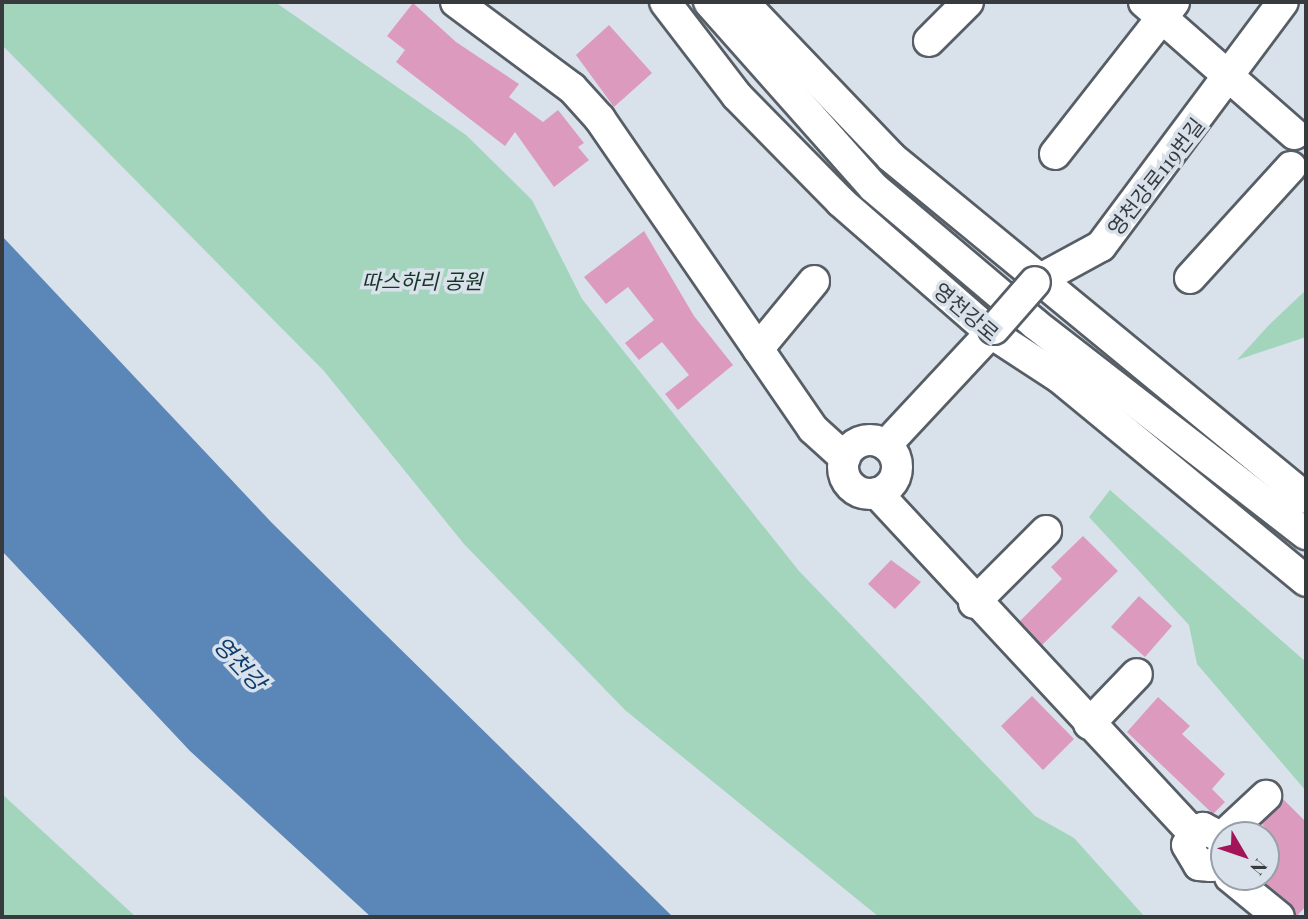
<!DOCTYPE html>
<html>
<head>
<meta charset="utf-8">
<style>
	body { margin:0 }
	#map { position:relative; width:1308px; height:919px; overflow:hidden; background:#d9e1eb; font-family:"Playfair Display","Noto Sans KR",serif }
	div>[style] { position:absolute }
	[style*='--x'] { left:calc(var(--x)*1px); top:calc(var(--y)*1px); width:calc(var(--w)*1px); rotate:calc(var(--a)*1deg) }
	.green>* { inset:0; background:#a2d5bb }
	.water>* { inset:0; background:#5b86b8 }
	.building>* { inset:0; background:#dc9bbe }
	.roads { filter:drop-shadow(2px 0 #575e66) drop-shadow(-2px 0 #575e66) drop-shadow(0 2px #575e66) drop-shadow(0 -2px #575e66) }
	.minor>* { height:30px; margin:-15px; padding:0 15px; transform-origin:15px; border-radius:15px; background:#fff }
	.minor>.ring { margin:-15px; padding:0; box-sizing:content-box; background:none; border:30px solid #fff; border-radius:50% }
	.bridges { filter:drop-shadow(2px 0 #575e66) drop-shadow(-2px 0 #575e66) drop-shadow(0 2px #575e66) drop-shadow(0 -2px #575e66) }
	.minor-bridge>* { height:30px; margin:-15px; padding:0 15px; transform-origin:15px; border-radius:15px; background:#fff }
	span { translate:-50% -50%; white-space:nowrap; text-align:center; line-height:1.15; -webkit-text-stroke:7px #d9e1eb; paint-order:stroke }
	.street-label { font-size:21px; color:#373b3e }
	.park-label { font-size:21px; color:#153627; font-style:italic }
	.water-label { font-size:23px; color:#0d3d6d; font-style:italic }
	.frame { position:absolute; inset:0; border:4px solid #373b3e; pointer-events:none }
	.north { position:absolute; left:1210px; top:821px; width:70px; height:70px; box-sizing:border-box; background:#d9e1eb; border:2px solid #989fa6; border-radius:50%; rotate:129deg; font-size:19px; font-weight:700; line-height:28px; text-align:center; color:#373b3e }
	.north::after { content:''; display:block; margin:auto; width:24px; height:32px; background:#a41458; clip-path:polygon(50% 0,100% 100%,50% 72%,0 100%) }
</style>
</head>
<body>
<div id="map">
	<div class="green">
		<div style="clip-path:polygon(2px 2px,275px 2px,466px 135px,532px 200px,582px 299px,799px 571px,1035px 816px,1074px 838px,1145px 917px,879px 917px,625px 710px,464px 544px,324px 371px,2px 45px)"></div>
		<div style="clip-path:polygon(1306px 290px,1306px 337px,1237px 360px,1269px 325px)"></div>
		<div style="clip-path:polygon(1110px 490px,1306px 662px,1306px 791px,1197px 664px,1189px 625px,1089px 517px)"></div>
		<div style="clip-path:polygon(2px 794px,136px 917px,2px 917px)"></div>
	</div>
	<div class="water">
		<div style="clip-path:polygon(2px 236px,272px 523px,673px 917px,371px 917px,190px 751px,2px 551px)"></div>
	</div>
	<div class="building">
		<div style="clip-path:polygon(413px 3px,456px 42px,519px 84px,509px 97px,543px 122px,558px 110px,584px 143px,578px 147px,589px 160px,554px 187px,515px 132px,505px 146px,396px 62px,405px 50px,387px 36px)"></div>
		<div style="clip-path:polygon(609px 25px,652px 73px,614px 107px,576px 55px)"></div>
		<div style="clip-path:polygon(644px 231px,694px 316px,733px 365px,678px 410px,665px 394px,689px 375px,662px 342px,639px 360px,625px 343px,654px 320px,628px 287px,606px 304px,584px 277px)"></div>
		<div style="clip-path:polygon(1083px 536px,1118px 571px,1042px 645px,1020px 621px,1062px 579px,1051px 567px)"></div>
		<div style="clip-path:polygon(891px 560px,921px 582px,895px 609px,868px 584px)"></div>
		<div style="clip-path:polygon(1139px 596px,1172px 626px,1145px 657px,1111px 627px)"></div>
		<div style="clip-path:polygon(1032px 696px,1074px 739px,1043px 770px,1001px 726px)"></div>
		<div style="clip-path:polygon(1158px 697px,1190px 726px,1182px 734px,1225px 774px,1212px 789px,1225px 802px,1213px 814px,1127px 732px)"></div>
		<div style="clip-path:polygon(1283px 799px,1306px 822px,1306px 906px,1296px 917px,1290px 903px,1258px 877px,1266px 877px,1267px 830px,1262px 824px)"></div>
	</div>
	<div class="roads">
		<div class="minor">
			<div style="--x:456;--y:2;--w:144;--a:36.6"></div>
			<div style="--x:572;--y:88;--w:42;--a:47.9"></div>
			<div style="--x:600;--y:119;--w:376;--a:55.5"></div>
			<div style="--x:813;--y:429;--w:43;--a:42.2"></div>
			<div style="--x:665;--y:2;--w:118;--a:52.5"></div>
			<div style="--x:737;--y:96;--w:148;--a:45.5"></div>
			<div style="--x:841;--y:202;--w:199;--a:41.1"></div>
			<div style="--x:991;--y:333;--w:82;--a:33.1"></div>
			<div style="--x:1060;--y:378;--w:319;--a:39.5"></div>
			<div style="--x:709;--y:2;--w:247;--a:48.4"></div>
			<div style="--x:873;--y:187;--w:212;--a:40.2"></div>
			<div style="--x:1035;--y:324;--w:343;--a:37.8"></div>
			<div style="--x:743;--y:2;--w:214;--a:46.3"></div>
			<div style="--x:891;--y:157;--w:537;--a:39.41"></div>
			<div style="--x:1144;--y:2;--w:200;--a:41.3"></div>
			<div style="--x:929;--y:41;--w:55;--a:-45"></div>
			<div style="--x:1055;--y:154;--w:193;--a:-51.9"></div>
			<div style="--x:1190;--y:278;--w:150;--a:-47.7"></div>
			<div style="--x:1035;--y:282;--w:75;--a:-28.6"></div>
			<div style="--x:1101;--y:246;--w:304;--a:-53.3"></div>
			<div style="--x:758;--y:349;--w:88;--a:-50.5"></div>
			<div class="ring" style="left:843px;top:440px;width:24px;height:24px"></div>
			<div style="--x:886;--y:445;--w:158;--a:-47"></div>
			<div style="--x:877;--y:493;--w:464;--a:47.1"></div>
			<div style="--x:974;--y:603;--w:102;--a:-45"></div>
			<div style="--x:1089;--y:724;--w:69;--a:-46.2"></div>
			<div style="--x:1223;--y:836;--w:59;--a:-42.9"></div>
			<div style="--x:1224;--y:839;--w:24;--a:-152"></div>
			<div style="--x:1203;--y:828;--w:23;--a:133"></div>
			<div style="--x:1187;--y:845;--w:23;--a:59"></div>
			<div style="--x:1199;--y:865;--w:12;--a:5"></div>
			<div style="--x:1211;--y:866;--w:17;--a:-40"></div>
			<div style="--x:1230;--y:877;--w:63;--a:39.2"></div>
		</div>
	</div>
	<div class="bridges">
		<div class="minor-bridge">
			<div style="--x:994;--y:329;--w:62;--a:-48.9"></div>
		</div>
	</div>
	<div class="street-label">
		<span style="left:1155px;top:176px;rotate:-52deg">영천강로119번길</span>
		<span style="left:967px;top:311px;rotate:40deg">영천강로</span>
	</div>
	<div class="park-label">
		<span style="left:422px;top:280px">따스하리 공원</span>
	</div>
	<div class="water-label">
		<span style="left:240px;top:663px;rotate:47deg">영천강</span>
	</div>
	<div class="frame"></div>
	<div class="north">N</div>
</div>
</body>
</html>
